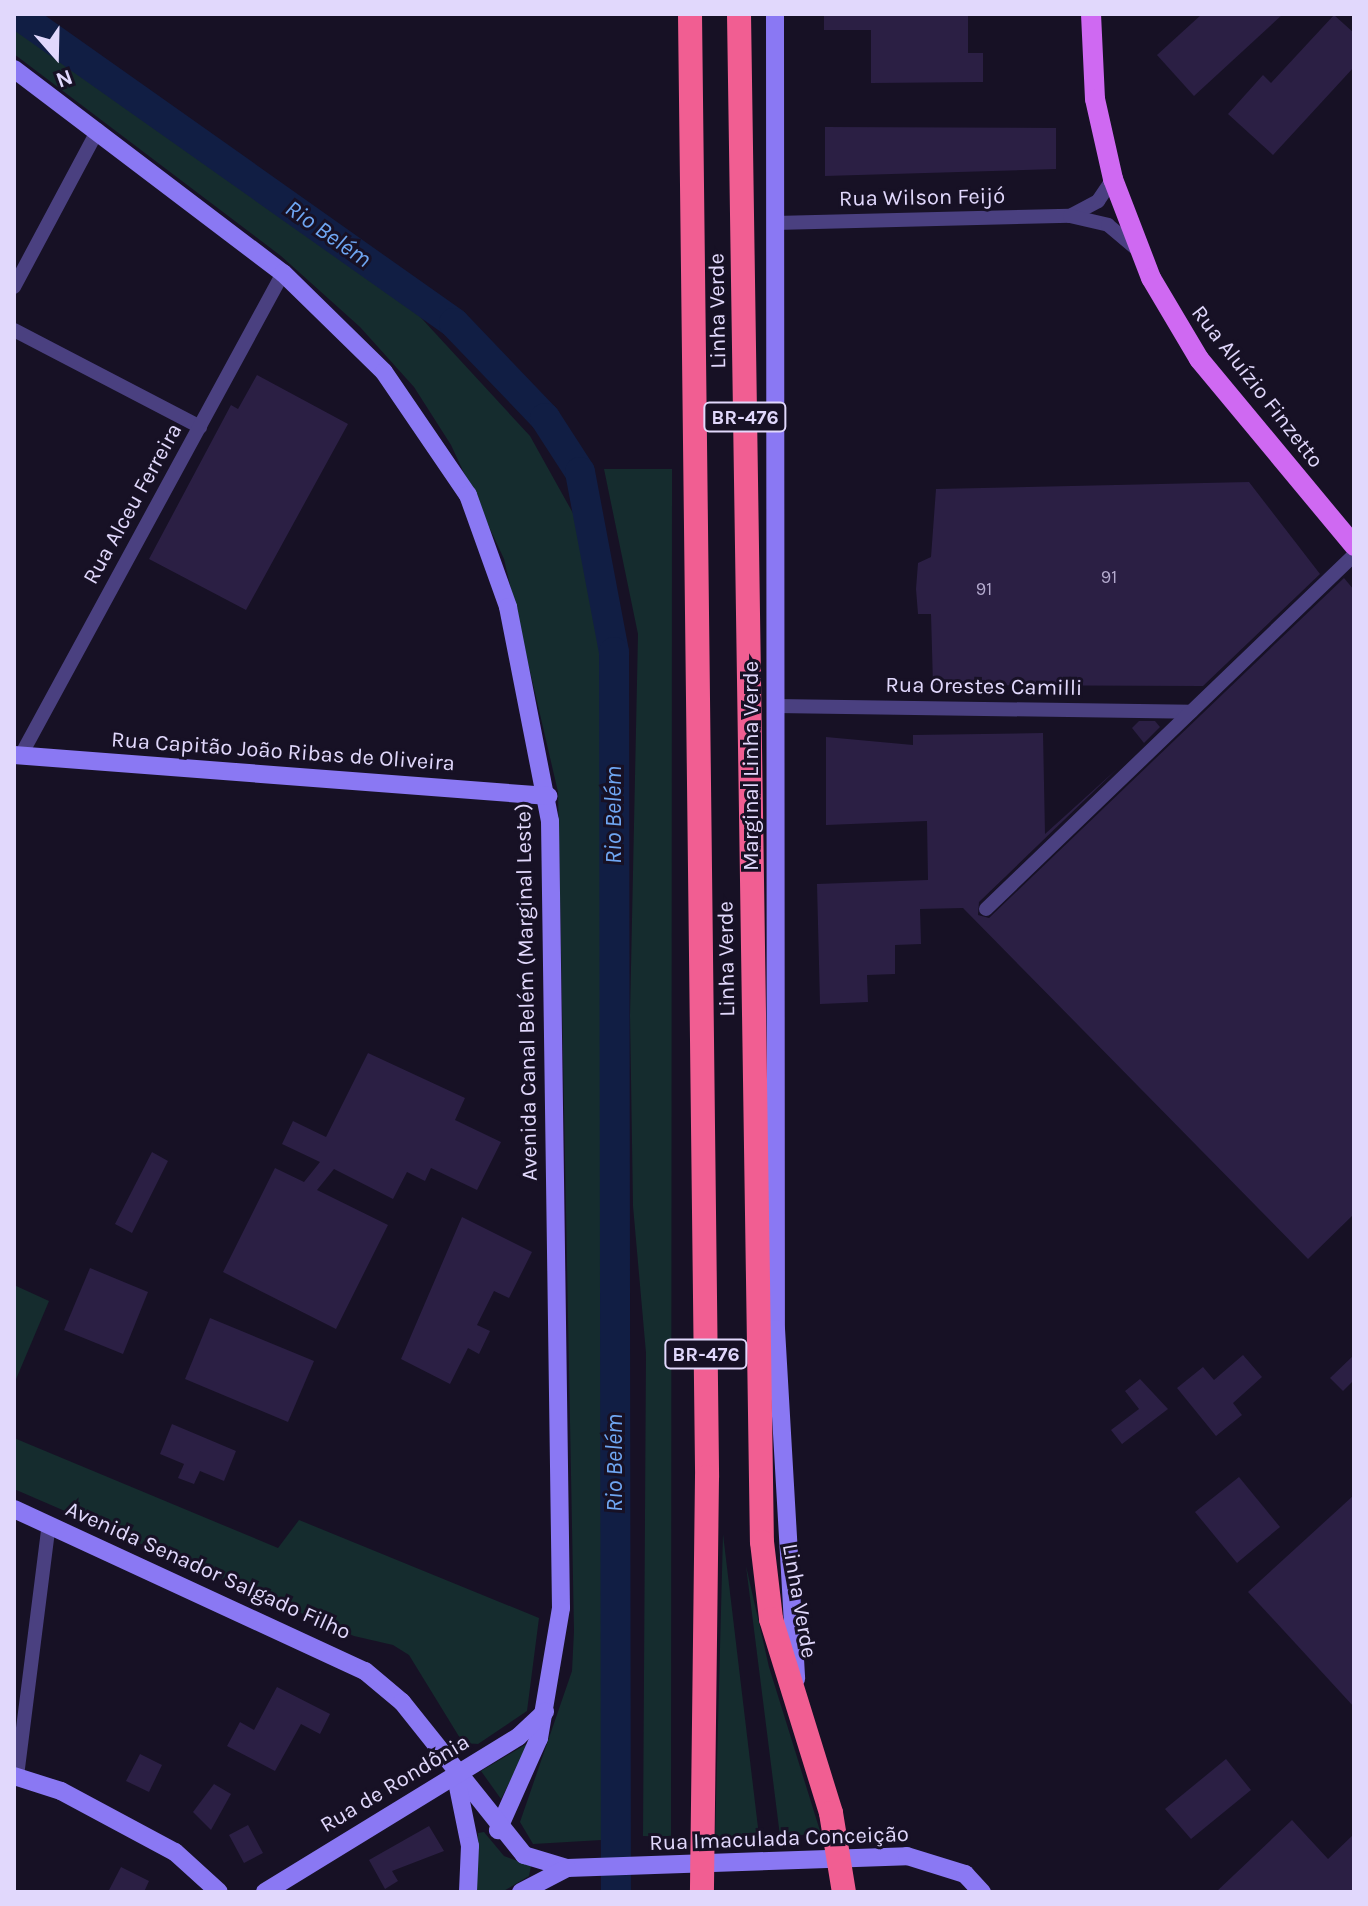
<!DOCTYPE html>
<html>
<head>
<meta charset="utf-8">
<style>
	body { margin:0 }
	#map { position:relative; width:1368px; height:1906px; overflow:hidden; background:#171125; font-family:Karla,sans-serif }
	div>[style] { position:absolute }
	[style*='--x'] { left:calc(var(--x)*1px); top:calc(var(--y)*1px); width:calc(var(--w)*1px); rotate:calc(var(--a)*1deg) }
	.green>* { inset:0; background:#152c2e }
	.river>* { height:30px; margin:-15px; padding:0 15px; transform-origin:15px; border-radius:15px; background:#111e44 }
	.building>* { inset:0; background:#2b1f44 }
	.street>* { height:14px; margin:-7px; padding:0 7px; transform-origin:7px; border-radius:7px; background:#4a4080 }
	.secondary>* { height:18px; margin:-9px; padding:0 9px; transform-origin:9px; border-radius:9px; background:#8a78f3 }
	.primary>* { height:20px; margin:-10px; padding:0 10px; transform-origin:10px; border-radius:10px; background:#cf69f2 }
	.highway>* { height:24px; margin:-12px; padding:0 12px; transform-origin:12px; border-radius:12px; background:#f15e92 }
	span { translate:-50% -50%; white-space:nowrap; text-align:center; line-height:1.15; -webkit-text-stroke:6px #171125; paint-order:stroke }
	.number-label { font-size:18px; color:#b4aace }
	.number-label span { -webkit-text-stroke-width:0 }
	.shield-label span { padding:2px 6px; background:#171125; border:2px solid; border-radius:6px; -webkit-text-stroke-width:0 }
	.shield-label { font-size:20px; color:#e1d8fc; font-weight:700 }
	.street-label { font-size:22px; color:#e1d8fc }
	.water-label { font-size:24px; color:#6fa6f2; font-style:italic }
	.frame { position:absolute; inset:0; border:16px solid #e1d8fc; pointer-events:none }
	.north { position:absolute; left:16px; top:16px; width:80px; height:80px; -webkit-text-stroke:6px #171125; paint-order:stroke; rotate:160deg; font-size:22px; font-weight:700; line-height:32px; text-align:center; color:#e1d8fc }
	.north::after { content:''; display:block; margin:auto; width:28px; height:36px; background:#e1d8fc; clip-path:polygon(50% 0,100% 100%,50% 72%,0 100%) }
</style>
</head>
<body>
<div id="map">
	<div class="green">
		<div style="clip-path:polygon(14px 29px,388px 282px,530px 436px,579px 524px,606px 652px,610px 1633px,602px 1840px,533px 1844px,520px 1822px,572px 1671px,574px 1631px,558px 792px,504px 559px,451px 445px,414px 387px,360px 327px,281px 256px,14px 54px)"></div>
		<div style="clip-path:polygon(604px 469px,672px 469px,671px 1837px,643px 1836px,646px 1353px,633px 1206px,630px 1015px,638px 634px)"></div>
		<div style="clip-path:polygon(14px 1285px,49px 1301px,14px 1384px)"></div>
		<div style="clip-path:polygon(14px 1438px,278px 1548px,299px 1520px,539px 1618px,527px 1711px,478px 1744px,463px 1743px,409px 1655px,393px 1645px,354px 1636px,14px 1489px)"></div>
		<div style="clip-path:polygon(723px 1534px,759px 1836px,715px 1839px)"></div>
		<div style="clip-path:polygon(746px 1566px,769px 1667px,821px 1834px,780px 1836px)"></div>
		<div style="clip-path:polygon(530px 1742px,501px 1799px,481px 1771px)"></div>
		<div style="clip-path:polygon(484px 1832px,504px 1856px,531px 1866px,529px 1876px,502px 1892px,475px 1892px,478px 1833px)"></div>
	</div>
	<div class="river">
		<div style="--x:17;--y:14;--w:535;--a:35.26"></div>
		<div style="--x:454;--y:323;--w:132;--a:46.2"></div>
		<div style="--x:545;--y:418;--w:64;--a:57.1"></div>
		<div style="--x:580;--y:472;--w:183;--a:79.3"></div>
		<div style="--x:614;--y:652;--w:1240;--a:89.91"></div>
	</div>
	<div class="building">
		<div style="clip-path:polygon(824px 14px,968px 14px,968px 53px,983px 53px,983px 82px,871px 83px,871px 30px,824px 30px)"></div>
		<div style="clip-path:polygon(1202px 14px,1283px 14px,1194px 96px,1157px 55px)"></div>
		<div style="clip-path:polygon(1334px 15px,1354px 33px,1354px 67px,1273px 155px,1228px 114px,1263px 75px,1271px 83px)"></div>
		<div style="clip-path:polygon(825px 127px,1056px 128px,1056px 169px,825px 176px)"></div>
		<div style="clip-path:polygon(257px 375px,348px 424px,246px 610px,149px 559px,231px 405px,238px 409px)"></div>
		<div style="clip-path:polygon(1249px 482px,1320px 574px,1203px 686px,933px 685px,931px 614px,918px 614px,916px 589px,918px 563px,931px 557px,936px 489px)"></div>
		<div style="clip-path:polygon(1344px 578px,1354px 590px,1354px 1214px,1308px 1259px,963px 908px,920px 909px,921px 944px,895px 945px,895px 974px,867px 975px,868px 1002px,820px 1004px,817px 884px,928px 880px,927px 821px,826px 825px,826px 737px,913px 745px,913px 735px,1043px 733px,1045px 834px,1118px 768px,979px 902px,978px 915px,989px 918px)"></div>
		<div style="clip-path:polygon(1139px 721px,1155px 721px,1160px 727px,1144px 743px,1132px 728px)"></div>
		<div style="clip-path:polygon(368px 1053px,465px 1098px,455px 1120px,501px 1142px,477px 1190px,431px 1168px,425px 1181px,407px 1172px,393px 1199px,334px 1169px,317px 1190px,388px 1225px,336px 1329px,223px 1272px,275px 1168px,304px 1182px,320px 1162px,282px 1144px,293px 1121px,326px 1137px)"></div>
		<div style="clip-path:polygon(152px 1152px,168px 1161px,132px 1233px,115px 1224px)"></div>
		<div style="clip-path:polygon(462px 1217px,532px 1252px,509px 1298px,494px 1291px,477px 1325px,490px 1331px,479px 1354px,468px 1348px,450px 1384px,401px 1359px)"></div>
		<div style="clip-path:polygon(90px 1268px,148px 1292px,123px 1354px,64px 1330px)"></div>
		<div style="clip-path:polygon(210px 1318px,314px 1361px,288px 1422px,185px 1379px)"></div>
		<div style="clip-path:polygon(1243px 1355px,1262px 1377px,1233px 1403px,1242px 1415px,1216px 1436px,1177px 1388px,1203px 1367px,1214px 1380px)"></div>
		<div style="clip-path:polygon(1354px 1355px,1354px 1380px,1343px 1391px,1330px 1378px)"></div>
		<div style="clip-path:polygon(1140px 1379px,1168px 1409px,1122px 1444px,1111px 1430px,1139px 1409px,1125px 1391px)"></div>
		<div style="clip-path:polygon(172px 1424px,236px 1451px,224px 1481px,200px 1471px,194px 1484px,178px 1478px,184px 1464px,160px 1454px)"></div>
		<div style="clip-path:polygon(1239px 1477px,1280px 1527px,1237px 1563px,1195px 1512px)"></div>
		<div style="clip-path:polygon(1354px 1495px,1354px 1707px,1248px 1592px)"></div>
		<div style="clip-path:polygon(277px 1687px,330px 1714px,320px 1734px,301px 1724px,275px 1771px,227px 1746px,240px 1722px,254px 1730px)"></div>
		<div style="clip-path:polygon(140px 1754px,162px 1765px,149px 1792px,126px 1781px)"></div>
		<div style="clip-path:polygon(1226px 1759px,1251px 1790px,1191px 1839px,1165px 1809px)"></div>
		<div style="clip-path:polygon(214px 1784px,231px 1794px,211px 1830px,193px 1812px)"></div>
		<div style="clip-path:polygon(1292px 1820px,1328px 1859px,1354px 1834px,1354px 1892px,1216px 1892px)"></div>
		<div style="clip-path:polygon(248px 1825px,263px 1853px,244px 1863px,229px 1835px)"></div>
		<div style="clip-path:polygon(429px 1826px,444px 1851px,392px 1871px,398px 1881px,385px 1889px,369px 1860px)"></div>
		<div style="clip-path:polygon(121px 1867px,149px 1881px,144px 1892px,108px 1892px)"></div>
	</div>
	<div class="street">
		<div style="--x:1070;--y:216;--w:32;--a:-28"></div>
		<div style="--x:1098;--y:201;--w:27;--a:-56"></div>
		<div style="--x:775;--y:223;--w:295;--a:-1.4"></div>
		<div style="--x:1070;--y:216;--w:39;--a:13"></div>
		<div style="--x:1108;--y:225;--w:40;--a:40"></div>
		<div style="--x:14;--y:287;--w:178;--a:-61.9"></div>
		<div style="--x:14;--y:330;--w:210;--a:27.5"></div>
		<div style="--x:776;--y:706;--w:415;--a:0.8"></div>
		<div style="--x:21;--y:755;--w:549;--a:-61.47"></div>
		<div style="--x:986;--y:909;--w:511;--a:-43.89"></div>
		<div style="--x:17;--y:1776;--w:254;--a:-82.8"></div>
	</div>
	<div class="secondary">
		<div style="--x:775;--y:14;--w:1315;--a:89.96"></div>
		<div style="--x:776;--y:1329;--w:350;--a:86.7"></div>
		<div style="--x:14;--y:69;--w:338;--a:37.2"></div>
		<div style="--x:283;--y:273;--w:141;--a:44.4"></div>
		<div style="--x:384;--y:372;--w:149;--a:55.7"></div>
		<div style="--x:468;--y:495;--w:119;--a:70.3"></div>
		<div style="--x:508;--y:607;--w:218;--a:78.9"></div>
		<div style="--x:550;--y:821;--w:787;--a:89.2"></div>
		<div style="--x:561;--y:1608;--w:132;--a:99.6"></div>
		<div style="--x:539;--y:1738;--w:101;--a:114"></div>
		<div style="--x:14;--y:755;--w:536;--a:4.39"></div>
		<div style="--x:14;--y:1509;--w:387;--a:24.8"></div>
		<div style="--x:365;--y:1671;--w:48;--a:40"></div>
		<div style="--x:402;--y:1702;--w:196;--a:51.4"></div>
		<div style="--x:524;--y:1855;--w:45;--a:16.8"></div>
		<div style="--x:567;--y:1868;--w:340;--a:-2"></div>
		<div style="--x:907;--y:1856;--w:61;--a:17.2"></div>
		<div style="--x:965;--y:1874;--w:25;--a:47"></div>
		<div style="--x:14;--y:1776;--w:49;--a:17.7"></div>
		<div style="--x:61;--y:1791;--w:129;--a:28.2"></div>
		<div style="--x:175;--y:1852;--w:59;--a:42.3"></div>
		<div style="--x:457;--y:1782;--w:65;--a:78.5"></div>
		<div style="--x:470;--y:1846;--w:46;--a:92.5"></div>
		<div style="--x:265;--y:1892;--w:297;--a:-31.5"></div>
		<div style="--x:518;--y:1737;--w:37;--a:-43"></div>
		<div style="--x:521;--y:1892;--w:52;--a:-27.6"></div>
	</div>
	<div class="primary">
		<div style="--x:1091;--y:14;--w:85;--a:87.3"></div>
		<div style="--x:1095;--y:99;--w:82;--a:77.3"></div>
		<div style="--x:1113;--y:179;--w:106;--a:69"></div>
		<div style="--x:1151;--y:278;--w:94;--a:59.3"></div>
		<div style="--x:1199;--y:359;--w:243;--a:50.3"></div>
	</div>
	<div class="highway">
		<div style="--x:690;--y:14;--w:1463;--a:89.33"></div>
		<div style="--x:707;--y:1477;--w:415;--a:90.7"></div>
		<div style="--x:739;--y:14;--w:1528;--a:89.14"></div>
		<div style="--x:762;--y:1542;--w:78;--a:83.3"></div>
		<div style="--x:771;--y:1619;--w:203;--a:72.8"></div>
		<div style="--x:831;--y:1813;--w:80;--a:80.7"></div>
	</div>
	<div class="number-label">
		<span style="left:1109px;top:577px">91</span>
		<span style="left:984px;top:589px">91</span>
	</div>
	<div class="shield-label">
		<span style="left:745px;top:417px">BR-476</span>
		<span style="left:706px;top:1354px">BR-476</span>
	</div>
	<div class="street-label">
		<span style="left:922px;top:198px;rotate:-1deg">Rua Wilson Feijó</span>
		<span style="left:718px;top:311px;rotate:-91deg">Linha Verde</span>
		<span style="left:1257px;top:387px;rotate:52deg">Rua Aluízio Finzetto</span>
		<span style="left:133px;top:504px;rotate:-61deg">Rua Alceu Ferreira</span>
		<span style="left:984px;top:687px;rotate:1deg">Rua Orestes Camilli</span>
		<span style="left:283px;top:752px;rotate:4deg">Rua Capitão João Ribas de Oliveira</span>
		<span style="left:752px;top:766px;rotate:-90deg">Marginal Linha Verde</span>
		<span style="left:727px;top:959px;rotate:-91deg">Linha Verde</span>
		<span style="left:527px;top:992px;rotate:-91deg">Avenida Canal Belém (Marginal Leste)</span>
		<span style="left:208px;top:1571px;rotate:24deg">Avenida Senador Salgado Filho</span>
		<span style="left:799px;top:1601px;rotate:80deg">Linha Verde</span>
		<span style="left:395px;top:1784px;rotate:-31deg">Rua de Rondônia</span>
		<span style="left:779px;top:1839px;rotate:-2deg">Rua Imaculada Conceição</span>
	</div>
	<div class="water-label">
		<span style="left:328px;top:234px;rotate:35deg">Rio Belém</span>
		<span style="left:614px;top:815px;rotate:-90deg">Rio Belém</span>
		<span style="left:615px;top:1463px;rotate:-90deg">Rio Belém</span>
	</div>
	<div class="frame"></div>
	<div class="north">N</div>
</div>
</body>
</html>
